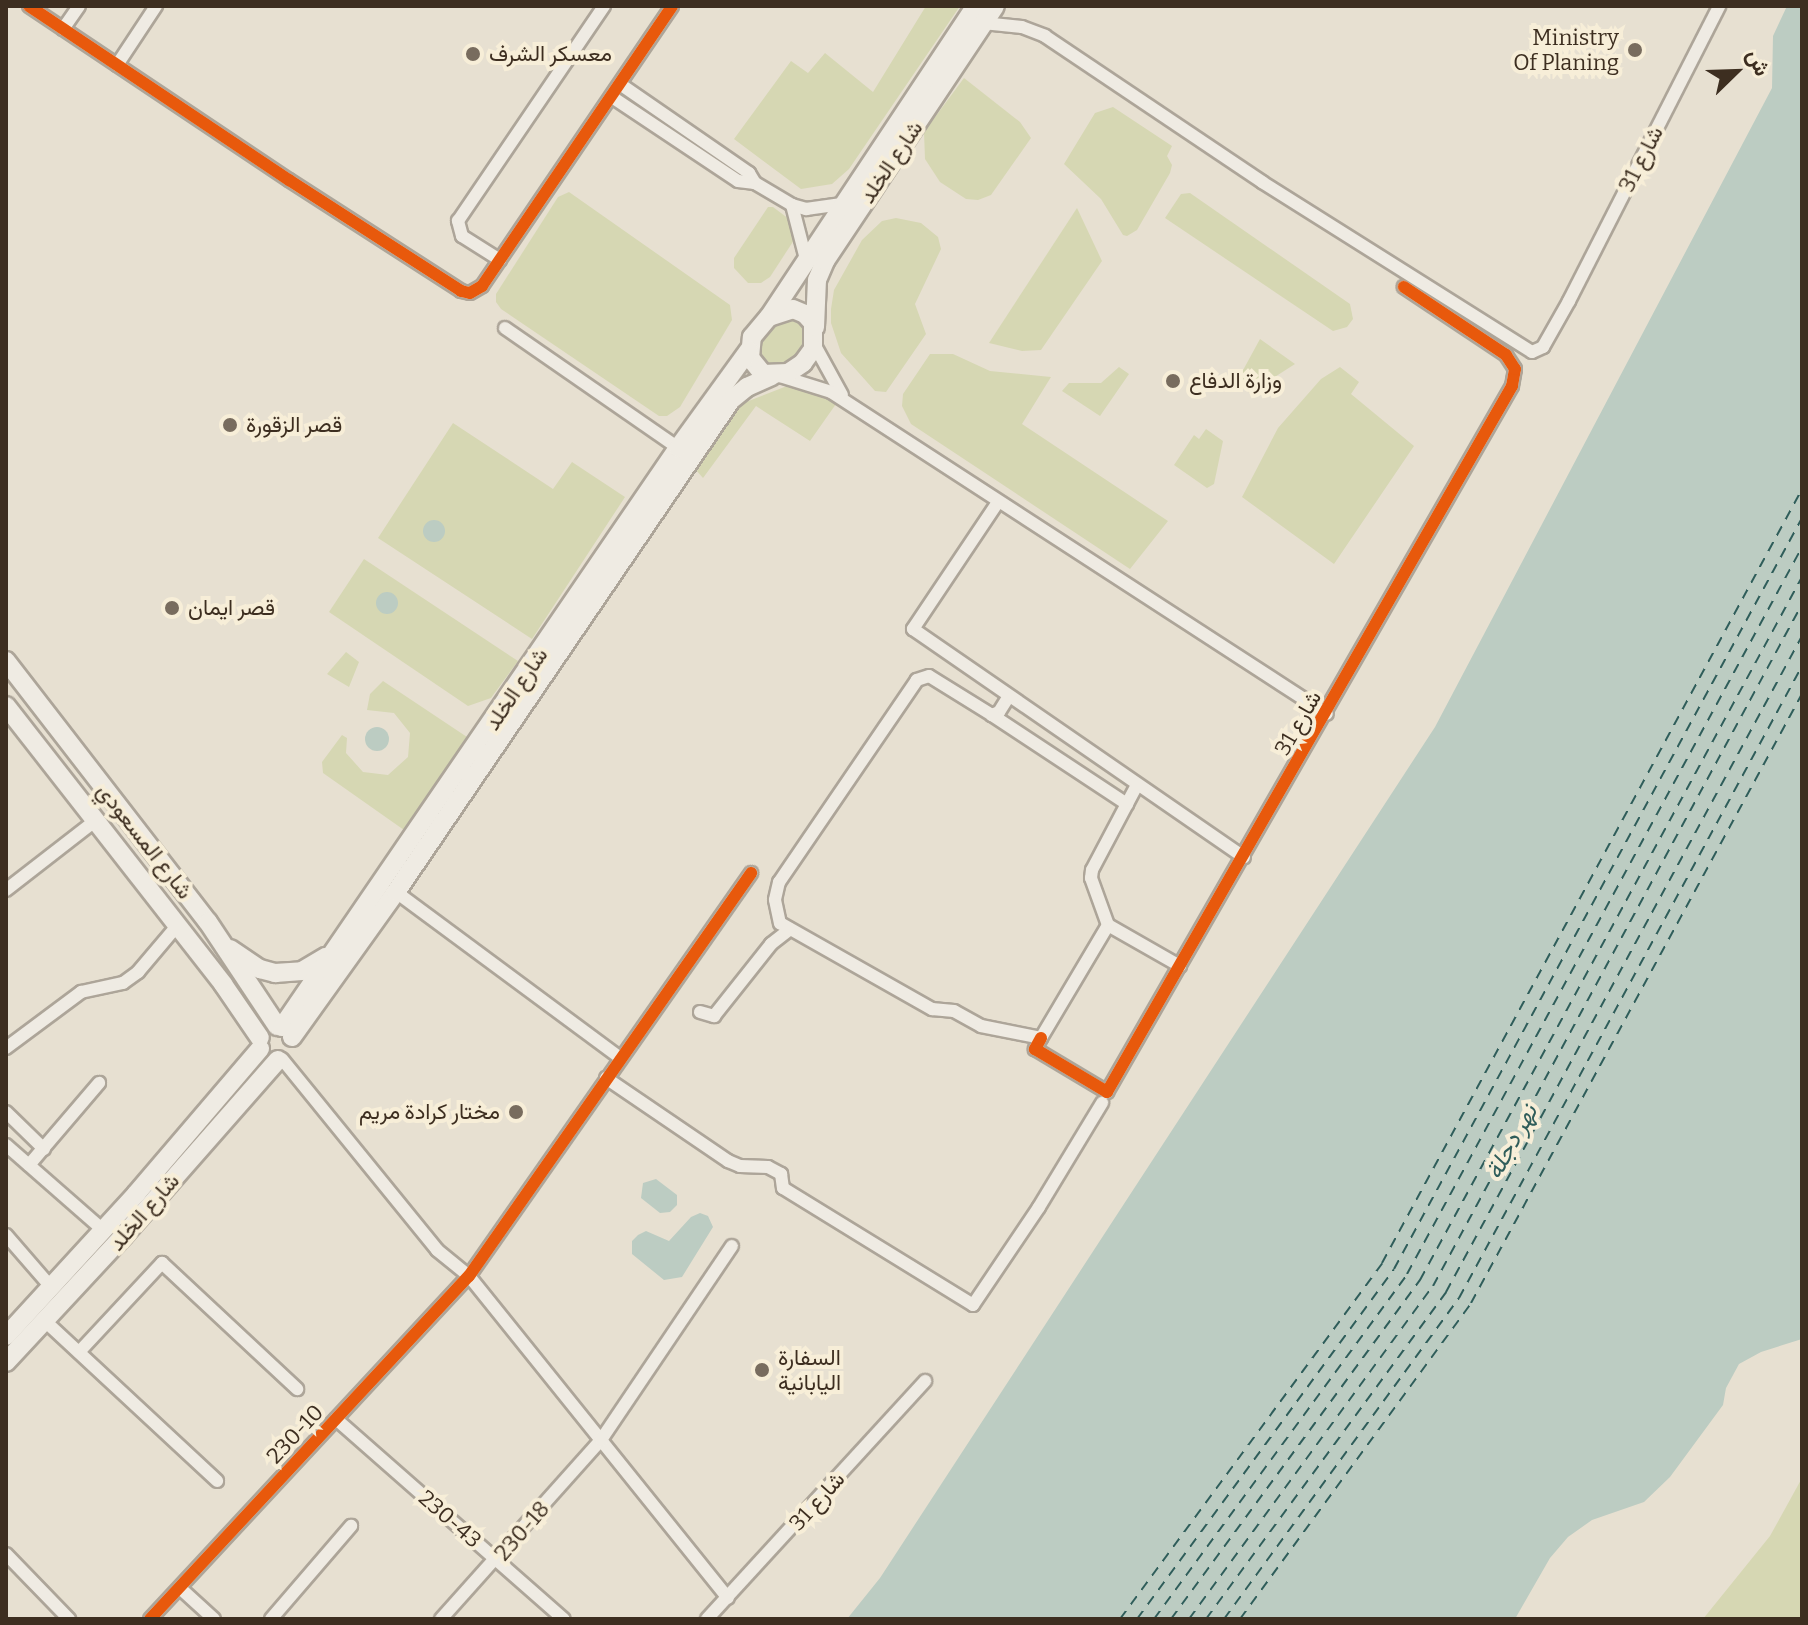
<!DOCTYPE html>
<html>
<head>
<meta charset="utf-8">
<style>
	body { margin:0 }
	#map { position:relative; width:1808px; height:1625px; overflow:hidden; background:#e7e0d1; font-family:Bitter,Vazirmatn,serif }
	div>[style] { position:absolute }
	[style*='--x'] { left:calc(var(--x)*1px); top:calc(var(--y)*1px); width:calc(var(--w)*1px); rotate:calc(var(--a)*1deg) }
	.green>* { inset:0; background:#d6d7b3 }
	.water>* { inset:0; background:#bcccc2 }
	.round { border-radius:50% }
	.ferry>* { height:2px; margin-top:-1px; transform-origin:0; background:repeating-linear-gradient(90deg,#2f5d5a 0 10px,transparent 0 18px) }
	.roads { filter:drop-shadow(2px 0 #ada599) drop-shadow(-2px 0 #ada599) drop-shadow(0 2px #ada599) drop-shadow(0 -2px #ada599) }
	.street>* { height:12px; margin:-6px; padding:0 6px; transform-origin:6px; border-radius:6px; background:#efebe3 }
	.secondary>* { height:18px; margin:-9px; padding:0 9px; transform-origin:9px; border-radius:9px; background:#efebe3 }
	.cycleway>* { height:12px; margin:-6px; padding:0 6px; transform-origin:6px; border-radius:6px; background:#e8590c }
	.dots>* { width:22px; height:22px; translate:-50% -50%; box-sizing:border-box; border:4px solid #f7eed8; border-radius:50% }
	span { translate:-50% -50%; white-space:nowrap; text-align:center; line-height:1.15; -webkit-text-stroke:8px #f7eed8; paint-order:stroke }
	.poi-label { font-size:22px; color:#3d2e20 }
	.right { translate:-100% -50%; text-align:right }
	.left { translate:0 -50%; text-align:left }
	.street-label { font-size:22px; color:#3d2e20 }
	.water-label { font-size:24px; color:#2f5d5a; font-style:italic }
	.frame { position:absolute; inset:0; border:8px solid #3d2e20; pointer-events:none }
	.north { position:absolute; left:1696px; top:32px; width:80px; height:80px; -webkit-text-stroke:6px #f7eed8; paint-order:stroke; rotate:67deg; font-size:22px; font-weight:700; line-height:32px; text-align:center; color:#3d2e20 }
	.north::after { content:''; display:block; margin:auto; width:28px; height:36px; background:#3d2e20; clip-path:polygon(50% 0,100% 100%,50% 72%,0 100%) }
</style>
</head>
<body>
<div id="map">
	<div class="green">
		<div style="clip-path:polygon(926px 6px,960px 6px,849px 169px,832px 184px,801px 189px,734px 139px,791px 61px,808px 73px,825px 53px,873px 92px)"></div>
		<div style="clip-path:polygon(964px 78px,1020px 122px,1031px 138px,991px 195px,978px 200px,966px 199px,940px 182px,925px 159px,924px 132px)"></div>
		<div style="clip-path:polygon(1113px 107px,1172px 146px,1167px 156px,1172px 165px,1170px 173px,1137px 230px,1127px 236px,1123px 235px,1101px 199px,1064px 164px,1095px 113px)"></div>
		<div style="clip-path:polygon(569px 192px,730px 305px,732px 320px,680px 407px,667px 416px,659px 416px,501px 309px,496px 302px,496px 294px,558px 197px)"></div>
		<div style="clip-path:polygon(1190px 193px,1350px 304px,1353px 319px,1347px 327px,1333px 331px,1165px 218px,1181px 194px)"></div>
		<div style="clip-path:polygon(768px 207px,773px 207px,789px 219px,796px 237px,770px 277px,761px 283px,748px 283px,734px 268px,734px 258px)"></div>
		<div style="clip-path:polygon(1077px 208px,1102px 261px,1041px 350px,1022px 351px,989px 343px)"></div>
		<div style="clip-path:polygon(896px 218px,921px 223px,938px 237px,941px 249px,915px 304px,926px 334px,886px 392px,875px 391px,841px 353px,831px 323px,831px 309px,834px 290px,862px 240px,882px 221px)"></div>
		<div style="clip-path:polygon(787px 316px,804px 322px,808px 345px,784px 370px,758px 363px,760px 332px)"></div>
		<div style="clip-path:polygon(1260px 339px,1295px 364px,1250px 393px,1236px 383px)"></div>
		<div style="clip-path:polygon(930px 354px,953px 354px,990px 371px,1051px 377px,1022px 424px,1168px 521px,1130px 569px,911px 424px,902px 406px,903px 394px)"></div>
		<div style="clip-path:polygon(1119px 367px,1129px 374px,1100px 416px,1062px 391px,1069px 383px,1101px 383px)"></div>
		<div style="clip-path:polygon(1340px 367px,1359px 382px,1351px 394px,1414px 446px,1334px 564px,1242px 497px,1278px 428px,1321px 379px)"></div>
		<div style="clip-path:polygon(787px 386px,809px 389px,836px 404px,810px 441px,756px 406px,703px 478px,696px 470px,741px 404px)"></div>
		<div style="clip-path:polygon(453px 423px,553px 489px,572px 462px,625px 497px,532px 639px,378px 538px)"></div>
		<div style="clip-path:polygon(1206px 429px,1223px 441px,1214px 484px,1207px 488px,1174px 465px,1194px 435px,1199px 439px)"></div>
		<div style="clip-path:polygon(364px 559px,518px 661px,491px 698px,468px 706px,329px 612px)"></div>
		<div style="clip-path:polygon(346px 652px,359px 662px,349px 687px,327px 674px)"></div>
		<div style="clip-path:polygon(383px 681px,467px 737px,404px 830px,323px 773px,322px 762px,342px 735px,347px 738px,346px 753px,363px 772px,388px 775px,408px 757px,410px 733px,394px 713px,367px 710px,370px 694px)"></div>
		<div style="clip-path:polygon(1802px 1478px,1802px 1619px,1703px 1619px,1770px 1536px)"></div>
	</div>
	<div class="water">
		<div style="clip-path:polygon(1787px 6px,1802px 6px,1802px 1339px,1761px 1352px,1739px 1364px,1726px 1388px,1723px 1405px,1670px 1477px,1644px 1502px,1592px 1520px,1568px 1537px,1550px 1558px,1515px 1619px,847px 1619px,880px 1578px,1435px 727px,1772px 88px,1773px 36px)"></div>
		<div class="round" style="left:423px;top:520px;width:22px;height:22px"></div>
		<div class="round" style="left:376px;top:592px;width:22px;height:22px"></div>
		<div class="round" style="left:365px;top:727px;width:24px;height:24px"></div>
		<div style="clip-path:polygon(656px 1179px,677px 1195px,677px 1205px,670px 1212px,660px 1213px,641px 1198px,643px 1183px)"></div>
		<div style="clip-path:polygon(700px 1213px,708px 1216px,713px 1227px,682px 1277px,664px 1280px,632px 1254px,632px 1241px,638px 1235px,646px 1231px,669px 1241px,691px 1217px)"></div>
	</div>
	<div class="ferry">
		<div style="--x:1120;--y:1619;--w:442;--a:-53.6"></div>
		<div style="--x:1382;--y:1263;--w:881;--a:-61.51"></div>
		<div style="--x:1137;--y:1619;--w:434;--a:-53.7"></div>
		<div style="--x:1394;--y:1269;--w:855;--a:-61.49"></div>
		<div style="--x:1154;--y:1619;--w:428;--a:-53.7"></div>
		<div style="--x:1407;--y:1274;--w:827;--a:-61.48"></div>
		<div style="--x:1171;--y:1619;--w:421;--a:-53.7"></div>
		<div style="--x:1420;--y:1280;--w:800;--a:-61.48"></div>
		<div style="--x:1189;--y:1619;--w:413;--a:-53.8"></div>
		<div style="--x:1433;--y:1286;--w:775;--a:-61.58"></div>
		<div style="--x:1206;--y:1619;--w:406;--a:-53.7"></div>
		<div style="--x:1446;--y:1292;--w:746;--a:-61.51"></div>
		<div style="--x:1224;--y:1619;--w:398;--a:-53.8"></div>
		<div style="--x:1459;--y:1298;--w:719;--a:-61.51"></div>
		<div style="--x:1240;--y:1619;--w:391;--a:-53.8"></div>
		<div style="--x:1471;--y:1303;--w:693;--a:-61.48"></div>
	</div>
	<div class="roads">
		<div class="street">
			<div style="--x:29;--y:6;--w:313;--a:33.8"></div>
			<div style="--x:289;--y:180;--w:205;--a:32.8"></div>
			<div style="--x:461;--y:291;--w:9;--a:13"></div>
			<div style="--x:470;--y:293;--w:14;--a:-30"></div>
			<div style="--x:482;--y:286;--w:338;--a:-55.8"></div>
			<div style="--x:983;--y:23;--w:39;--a:6"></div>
			<div style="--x:1022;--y:27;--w:25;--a:21"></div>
			<div style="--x:1045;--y:36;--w:262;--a:33.9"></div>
			<div style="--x:1262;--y:182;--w:319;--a:32.2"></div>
			<div style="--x:1532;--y:352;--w:12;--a:-24"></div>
			<div style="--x:1543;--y:347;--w:53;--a:-60.5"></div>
			<div style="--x:1569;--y:301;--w:331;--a:-63"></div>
			<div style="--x:63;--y:29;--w:28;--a:-55"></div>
			<div style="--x:117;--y:65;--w:71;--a:-56.5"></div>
			<div style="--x:620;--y:84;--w:157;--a:34.6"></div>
			<div style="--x:749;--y:173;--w:12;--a:59"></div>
			<div style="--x:612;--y:97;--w:151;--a:33.7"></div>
			<div style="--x:738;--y:181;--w:17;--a:7"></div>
			<div style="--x:755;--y:183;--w:43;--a:30.7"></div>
			<div style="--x:792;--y:205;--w:15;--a:16"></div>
			<div style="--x:806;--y:209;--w:36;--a:-8"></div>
			<div style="--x:792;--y:205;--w:56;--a:75.5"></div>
			<div style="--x:500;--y:260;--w:45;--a:-147.7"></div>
			<div style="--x:462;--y:236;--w:16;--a:-105"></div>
			<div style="--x:458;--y:221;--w:260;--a:-55.8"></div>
			<div style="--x:505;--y:328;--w:211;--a:34.7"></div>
			<div style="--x:814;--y:344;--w:58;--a:61.2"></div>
			<div style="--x:780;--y:376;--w:53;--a:17.4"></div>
			<div style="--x:831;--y:392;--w:591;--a:32.99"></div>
			<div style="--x:998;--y:502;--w:153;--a:123.8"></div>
			<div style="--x:913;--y:629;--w:402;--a:34.6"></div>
			<div style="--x:1009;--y:696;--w:19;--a:122"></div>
			<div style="--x:999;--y:712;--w:8;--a:157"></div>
			<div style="--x:992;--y:715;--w:74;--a:-148.2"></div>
			<div style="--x:929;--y:676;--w:13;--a:162"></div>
			<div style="--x:917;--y:680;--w:245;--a:124.3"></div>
			<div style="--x:779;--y:882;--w:18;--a:103"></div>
			<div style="--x:775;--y:900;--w:24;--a:78"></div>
			<div style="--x:780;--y:923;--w:175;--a:29.5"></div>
			<div style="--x:932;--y:1009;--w:22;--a:5"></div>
			<div style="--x:954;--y:1011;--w:31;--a:29"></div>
			<div style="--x:981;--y:1026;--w:61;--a:11.3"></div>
			<div style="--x:1041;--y:1038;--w:131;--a:-59.3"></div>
			<div style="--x:1108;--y:925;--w:50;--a:-109.9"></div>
			<div style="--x:1091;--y:878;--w:8;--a:-83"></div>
			<div style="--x:1092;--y:870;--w:96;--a:-62.1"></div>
			<div style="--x:992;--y:715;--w:162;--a:33.4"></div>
			<div style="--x:6;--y:890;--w:113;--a:-37.8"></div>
			<div style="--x:396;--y:892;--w:279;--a:36.5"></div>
			<div style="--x:1108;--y:925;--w:83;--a:29.7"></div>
			<div style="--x:700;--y:1012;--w:15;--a:16"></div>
			<div style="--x:714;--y:1016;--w:92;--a:-51.6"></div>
			<div style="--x:771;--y:944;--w:24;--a:-38"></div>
			<div style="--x:1041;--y:1038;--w:13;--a:119"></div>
			<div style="--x:1035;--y:1049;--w:84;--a:30.8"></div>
			<div style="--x:1107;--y:1092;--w:814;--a:-60.16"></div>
			<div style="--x:1512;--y:386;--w:17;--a:-80"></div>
			<div style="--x:1515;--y:369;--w:17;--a:-123"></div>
			<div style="--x:1506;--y:355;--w:123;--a:-146.3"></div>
			<div style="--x:6;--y:1048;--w:94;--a:-36.7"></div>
			<div style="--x:81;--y:992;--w:43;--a:-12.1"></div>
			<div style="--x:123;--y:983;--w:19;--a:-36"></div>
			<div style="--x:138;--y:972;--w:60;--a:-49.7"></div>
			<div style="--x:282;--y:1059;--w:246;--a:50.9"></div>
			<div style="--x:437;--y:1250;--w:41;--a:39.1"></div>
			<div style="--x:469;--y:1276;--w:413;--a:51.2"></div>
			<div style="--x:606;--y:1078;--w:148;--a:34.2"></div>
			<div style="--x:728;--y:1161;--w:13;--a:23"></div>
			<div style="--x:740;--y:1166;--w:28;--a:2"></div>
			<div style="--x:768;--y:1167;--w:15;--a:28"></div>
			<div style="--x:781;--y:1174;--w:14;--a:82"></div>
			<div style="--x:783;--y:1188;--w:223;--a:31.6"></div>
			<div style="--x:973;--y:1305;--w:118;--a:-56"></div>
			<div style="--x:1039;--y:1207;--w:122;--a:-58.8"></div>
			<div style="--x:6;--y:1112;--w:53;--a:44.2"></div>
			<div style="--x:6;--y:1145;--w:129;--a:41.2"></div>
			<div style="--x:29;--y:1165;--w:108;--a:-49.5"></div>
			<div style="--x:6;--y:1235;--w:69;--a:49.1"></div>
			<div style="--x:45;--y:1321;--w:235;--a:42.9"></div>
			<div style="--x:79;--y:1352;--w:122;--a:-47"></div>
			<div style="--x:162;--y:1263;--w:185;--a:43"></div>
			<div style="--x:336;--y:1419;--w:303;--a:41.3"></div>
			<div style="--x:6;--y:1554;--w:91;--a:45.9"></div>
			<div style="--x:180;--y:1588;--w:46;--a:42.4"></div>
			<div style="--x:150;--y:1619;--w:468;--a:-47.1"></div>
			<div style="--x:469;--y:1276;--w:492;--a:-55"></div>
			<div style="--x:271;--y:1619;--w:123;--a:-49.3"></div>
			<div style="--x:441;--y:1619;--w:240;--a:-48.2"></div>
			<div style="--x:601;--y:1440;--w:234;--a:-56"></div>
			<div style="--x:707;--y:1619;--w:323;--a:-47.5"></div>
		</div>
		<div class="secondary">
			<div style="--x:793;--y:309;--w:13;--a:23"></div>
			<div style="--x:805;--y:314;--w:12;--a:48"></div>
			<div style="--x:813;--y:323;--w:26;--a:90"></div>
			<div style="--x:813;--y:349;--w:17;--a:126"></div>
			<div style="--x:803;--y:363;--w:18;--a:146"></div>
			<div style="--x:788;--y:373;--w:25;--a:178"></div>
			<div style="--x:763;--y:374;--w:21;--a:-129"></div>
			<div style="--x:750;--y:358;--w:21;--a:-85"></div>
			<div style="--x:752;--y:337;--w:26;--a:-50"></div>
			<div style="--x:769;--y:317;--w:25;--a:-18"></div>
			<div style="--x:769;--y:317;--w:374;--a:-56.4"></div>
			<div style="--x:815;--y:327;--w:47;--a:-87.6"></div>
			<div style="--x:817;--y:280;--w:21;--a:-67"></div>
			<div style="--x:825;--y:261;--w:306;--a:-56.3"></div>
			<div style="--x:6;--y:661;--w:330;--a:52.3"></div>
			<div style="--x:208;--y:922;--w:125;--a:56.4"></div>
			<div style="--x:6;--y:706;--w:353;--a:52"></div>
			<div style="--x:223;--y:984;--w:65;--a:55.6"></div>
			<div style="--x:230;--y:949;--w:36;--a:34"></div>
			<div style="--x:260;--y:969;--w:16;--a:15"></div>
			<div style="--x:275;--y:973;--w:27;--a:-4"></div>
			<div style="--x:302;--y:971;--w:27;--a:-31"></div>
			<div style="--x:282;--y:1027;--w:701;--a:-55.63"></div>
			<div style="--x:678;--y:448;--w:121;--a:-54.1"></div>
			<div style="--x:292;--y:1037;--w:178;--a:-54.4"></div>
			<div style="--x:396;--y:892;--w:595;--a:-55.75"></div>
			<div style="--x:731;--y:400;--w:21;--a:-39"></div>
			<div style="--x:747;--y:387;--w:27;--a:-24"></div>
			<div style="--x:6;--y:1336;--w:193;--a:-47.5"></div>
			<div style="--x:136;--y:1194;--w:191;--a:-49.5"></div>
			<div style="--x:6;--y:1362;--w:173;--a:-47.1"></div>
			<div style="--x:124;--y:1235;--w:233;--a:-48.7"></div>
		</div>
	</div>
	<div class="cycleway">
		<div style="--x:29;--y:6;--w:313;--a:33.8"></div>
		<div style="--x:289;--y:180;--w:205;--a:32.8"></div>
		<div style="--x:461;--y:291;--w:9;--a:13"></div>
		<div style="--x:470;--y:293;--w:14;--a:-30"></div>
		<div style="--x:482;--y:286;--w:338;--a:-55.8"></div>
		<div style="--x:1041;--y:1038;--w:13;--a:119"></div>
		<div style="--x:1035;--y:1049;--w:84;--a:30.8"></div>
		<div style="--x:1107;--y:1092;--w:814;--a:-60.16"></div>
		<div style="--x:1512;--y:386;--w:17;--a:-80"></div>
		<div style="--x:1515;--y:369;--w:17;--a:-123"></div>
		<div style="--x:1506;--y:355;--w:123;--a:-146.3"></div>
		<div style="--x:150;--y:1619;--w:468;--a:-47.1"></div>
		<div style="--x:469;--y:1276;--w:492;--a:-55"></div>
	</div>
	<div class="dots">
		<div style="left:1635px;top:50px;background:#786c5e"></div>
		<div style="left:473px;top:54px;background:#786c5e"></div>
		<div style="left:1173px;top:381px;background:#786c5e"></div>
		<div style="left:230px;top:425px;background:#786c5e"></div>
		<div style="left:172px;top:608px;background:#786c5e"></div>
		<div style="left:516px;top:1112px;background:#786c5e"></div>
		<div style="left:762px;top:1370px;background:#786c5e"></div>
	</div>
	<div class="poi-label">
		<span class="right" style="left:1619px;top:50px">Ministry<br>Of Planing</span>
		<span class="left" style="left:489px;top:54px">معسكر الشرف</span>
		<span class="left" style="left:1189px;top:381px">وزارة الدفاع</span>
		<span class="left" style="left:246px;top:425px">قصر الزقورة</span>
		<span class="left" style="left:188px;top:608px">قصر ايمان</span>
		<span class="right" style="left:500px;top:1112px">مختار كرادة مريم</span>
		<span class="left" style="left:778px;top:1370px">السفارة<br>اليابانية</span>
	</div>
	<div class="street-label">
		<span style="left:1641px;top:159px;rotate:-63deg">شارع 31</span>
		<span style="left:891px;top:162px;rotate:-56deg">شارع الخلد</span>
		<span style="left:516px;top:689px;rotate:-56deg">شارع الخلد</span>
		<span style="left:1298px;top:723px;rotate:-60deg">شارع 31</span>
		<span style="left:145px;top:841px;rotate:52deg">شارع المسعودي</span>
		<span style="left:144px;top:1212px;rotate:-49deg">شارع الخلد</span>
		<span style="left:295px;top:1434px;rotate:-47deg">230-10</span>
		<span style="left:817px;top:1501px;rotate:-48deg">شارع 31</span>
		<span style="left:450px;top:1519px;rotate:41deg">230-43</span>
		<span style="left:522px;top:1531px;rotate:-49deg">230-18</span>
	</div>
	<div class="water-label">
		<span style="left:1512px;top:1142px;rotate:-61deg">نهر دجلة</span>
	</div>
	<div class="frame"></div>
	<div class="north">ش</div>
</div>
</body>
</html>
